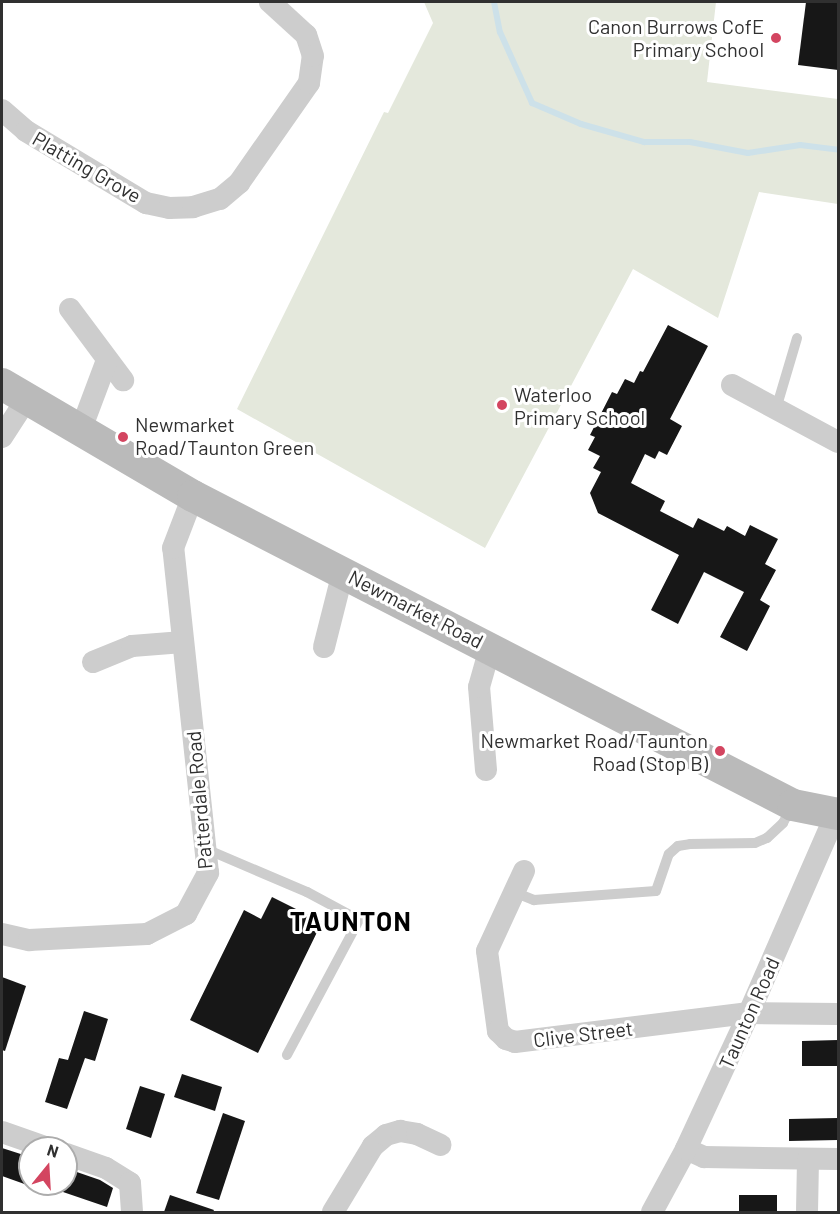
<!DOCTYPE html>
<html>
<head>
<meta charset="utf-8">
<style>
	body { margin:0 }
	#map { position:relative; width:840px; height:1214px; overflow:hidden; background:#fff; font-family:Barlow,sans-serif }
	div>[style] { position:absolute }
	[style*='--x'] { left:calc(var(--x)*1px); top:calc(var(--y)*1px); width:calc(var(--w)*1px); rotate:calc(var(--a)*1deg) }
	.green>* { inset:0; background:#e4e8dc }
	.stream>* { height:6px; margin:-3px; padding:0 3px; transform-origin:3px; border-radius:3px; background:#cde1e9 }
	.building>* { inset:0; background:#171717 }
	.lane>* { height:10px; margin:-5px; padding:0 5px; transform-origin:5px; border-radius:5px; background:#cdcdcd }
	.street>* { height:22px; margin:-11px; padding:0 11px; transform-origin:11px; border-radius:11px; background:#cdcdcd }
	.secondary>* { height:32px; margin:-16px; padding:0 16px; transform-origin:16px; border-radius:16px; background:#bababa }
	.dots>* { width:16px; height:16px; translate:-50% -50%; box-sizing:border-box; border:3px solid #fff; border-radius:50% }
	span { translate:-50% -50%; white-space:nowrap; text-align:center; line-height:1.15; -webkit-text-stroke:6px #fff; paint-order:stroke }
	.poi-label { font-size:20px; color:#303030 }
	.right { translate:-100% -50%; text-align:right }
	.left { translate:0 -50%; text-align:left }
	.street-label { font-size:20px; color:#303030 }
	.district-label { font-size:26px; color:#000; font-weight:700; letter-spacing:1.5px }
	.frame { position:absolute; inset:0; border:3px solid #303030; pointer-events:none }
	.north { position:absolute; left:18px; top:1136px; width:60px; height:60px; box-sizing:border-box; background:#fff; border:2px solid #acacac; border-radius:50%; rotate:18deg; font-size:16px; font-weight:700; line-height:24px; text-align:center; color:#303030 }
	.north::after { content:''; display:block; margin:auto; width:21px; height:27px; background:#d34560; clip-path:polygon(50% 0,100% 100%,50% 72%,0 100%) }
</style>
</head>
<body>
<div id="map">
	<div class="green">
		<div style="clip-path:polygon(424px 2px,716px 2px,707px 82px,838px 99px,838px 204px,759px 192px,718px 318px,633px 269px,485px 548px,237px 409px,384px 112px,388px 113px,433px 23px)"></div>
	</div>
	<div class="stream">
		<div style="--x:494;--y:2;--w:31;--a:79"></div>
		<div style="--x:500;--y:32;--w:78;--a:65.7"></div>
		<div style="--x:532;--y:103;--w:53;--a:23.2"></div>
		<div style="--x:581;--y:124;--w:66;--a:15.9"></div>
		<div style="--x:644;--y:142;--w:46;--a:0"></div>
		<div style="--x:690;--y:142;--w:59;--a:10.7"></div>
		<div style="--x:748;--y:153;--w:53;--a:-8.7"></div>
		<div style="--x:800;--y:145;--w:38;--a:7"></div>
	</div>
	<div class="building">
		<div style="clip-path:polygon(806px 2px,838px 2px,838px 70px,798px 65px)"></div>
		<div style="clip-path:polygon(668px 325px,708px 346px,670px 419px,682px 426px,667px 455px,659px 451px,655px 459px,645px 454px,631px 483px,665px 501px,660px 511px,693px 528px,698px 518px,724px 531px,727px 526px,745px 536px,750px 525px,778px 539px,765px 564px,776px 570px,760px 600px,770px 606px,747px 651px,720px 637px,744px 592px,704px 572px,678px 624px,651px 610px,679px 555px,598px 513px,590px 493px,601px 472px,593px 468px,600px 456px,588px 450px,595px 437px,590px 435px,612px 392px,617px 394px,625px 379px,634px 383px,640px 371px,643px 372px)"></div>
		<div style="clip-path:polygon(272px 897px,322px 922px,258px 1053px,190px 1020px,244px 910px,261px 919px)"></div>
		<div style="clip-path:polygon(2px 977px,26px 986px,5px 1051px,2px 1050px)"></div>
		<div style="clip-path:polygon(84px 1011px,108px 1019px,95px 1061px,85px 1058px,67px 1109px,45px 1102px,59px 1058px,68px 1060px)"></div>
		<div style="clip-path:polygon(838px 1040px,838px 1066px,802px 1066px,802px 1041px)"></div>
		<div style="clip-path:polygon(182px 1074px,222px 1087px,215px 1111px,174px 1097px)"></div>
		<div style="clip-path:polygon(140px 1086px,165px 1094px,151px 1138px,126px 1129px)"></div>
		<div style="clip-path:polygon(223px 1113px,245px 1121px,219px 1200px,196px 1193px)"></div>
		<div style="clip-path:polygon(838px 1118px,838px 1140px,789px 1141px,789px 1119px)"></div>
		<div style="clip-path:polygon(2px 1148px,30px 1157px,30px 1186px,2px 1176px)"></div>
		<div style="clip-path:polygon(71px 1170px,100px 1180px,113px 1188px,107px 1207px,63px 1192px)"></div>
		<div style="clip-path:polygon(170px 1195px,214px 1210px,213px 1212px,164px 1212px)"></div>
		<div style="clip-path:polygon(739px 1195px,777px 1195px,777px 1212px,739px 1212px)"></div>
	</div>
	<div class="lane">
		<div style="--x:776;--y:409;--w:74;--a:-73.5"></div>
		<div style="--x:206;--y:849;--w:110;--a:23.1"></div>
		<div style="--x:307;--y:892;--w:59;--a:28.3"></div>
		<div style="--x:359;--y:920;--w:153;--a:118.1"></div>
		<div style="--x:514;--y:892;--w:22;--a:22"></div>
		<div style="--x:534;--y:900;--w:122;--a:-4.2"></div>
		<div style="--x:656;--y:891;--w:39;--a:-71"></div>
		<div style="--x:669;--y:854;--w:12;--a:-42"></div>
		<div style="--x:678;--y:846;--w:12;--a:-9"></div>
		<div style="--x:690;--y:844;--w:65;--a:-0.9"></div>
		<div style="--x:755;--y:843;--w:13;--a:-23"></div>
		<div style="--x:767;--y:838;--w:22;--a:-43"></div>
		<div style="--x:783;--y:823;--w:19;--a:-62"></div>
	</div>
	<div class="street">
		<div style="--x:2;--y:110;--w:32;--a:41"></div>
		<div style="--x:26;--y:131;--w:140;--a:31"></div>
		<div style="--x:146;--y:203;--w:24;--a:12"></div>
		<div style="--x:169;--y:208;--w:24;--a:-2"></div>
		<div style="--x:193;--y:207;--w:28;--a:-17"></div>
		<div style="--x:220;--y:199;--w:25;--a:-40"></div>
		<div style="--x:239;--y:183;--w:122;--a:-55"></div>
		<div style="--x:309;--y:83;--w:27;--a:-82"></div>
		<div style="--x:313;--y:56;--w:22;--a:-108"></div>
		<div style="--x:306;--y:35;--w:49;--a:-137.5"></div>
		<div style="--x:70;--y:309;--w:89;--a:53.3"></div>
		<div style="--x:732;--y:385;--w:120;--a:28.3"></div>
		<div style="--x:80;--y:432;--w:77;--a:-69.4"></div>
		<div style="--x:2;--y:437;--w:44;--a:-57"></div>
		<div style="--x:324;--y:647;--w:77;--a:-75.8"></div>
		<div style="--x:93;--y:662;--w:42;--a:-22.3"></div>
		<div style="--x:132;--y:646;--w:51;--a:-4.5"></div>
		<div style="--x:486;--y:770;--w:83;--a:-94.8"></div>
		<div style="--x:479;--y:687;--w:41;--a:-74.2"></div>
		<div style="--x:524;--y:871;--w:88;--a:114.8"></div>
		<div style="--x:487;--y:951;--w:81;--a:82.2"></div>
		<div style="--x:498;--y:1031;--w:11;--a:45"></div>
		<div style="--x:506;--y:1039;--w:9;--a:18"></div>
		<div style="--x:515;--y:1042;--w:236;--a:-7.1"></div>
		<div style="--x:749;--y:1013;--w:89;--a:0.6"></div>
		<div style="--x:2;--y:934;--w:28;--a:13"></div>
		<div style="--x:29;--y:940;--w:118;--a:-2.9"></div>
		<div style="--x:147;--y:934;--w:44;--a:-27.1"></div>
		<div style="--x:186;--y:914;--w:47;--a:-61.8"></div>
		<div style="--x:208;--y:873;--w:327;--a:-96.1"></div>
		<div style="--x:173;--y:548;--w:56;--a:-69"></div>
		<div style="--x:2;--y:1132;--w:49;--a:19.2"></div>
		<div style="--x:686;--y:1149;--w:20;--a:24"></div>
		<div style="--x:704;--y:1157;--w:134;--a:0.9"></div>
		<div style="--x:66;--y:1154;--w:42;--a:19.3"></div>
		<div style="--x:106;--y:1168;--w:28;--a:32"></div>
		<div style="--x:130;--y:1183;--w:29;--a:86"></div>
		<div style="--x:333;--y:1212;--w:77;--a:-58.8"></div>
		<div style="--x:373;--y:1146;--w:17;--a:-40"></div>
		<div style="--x:386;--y:1135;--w:15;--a:-16"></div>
		<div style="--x:400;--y:1131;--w:17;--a:10"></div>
		<div style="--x:417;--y:1134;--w:26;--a:25"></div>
		<div style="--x:652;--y:1212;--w:72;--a:-61.6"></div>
		<div style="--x:686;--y:1149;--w:150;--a:-65.1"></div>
		<div style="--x:749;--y:1013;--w:223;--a:-66.4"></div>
		<div style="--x:807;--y:1212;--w:52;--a:-88.9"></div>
	</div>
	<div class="secondary">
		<div style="--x:2;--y:384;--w:221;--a:30.4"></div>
		<div style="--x:193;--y:496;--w:675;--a:27.25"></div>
		<div style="--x:793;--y:805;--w:46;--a:11.3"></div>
	</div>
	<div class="dots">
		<div style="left:776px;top:38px;background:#d34560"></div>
		<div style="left:502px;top:405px;background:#d34560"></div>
		<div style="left:123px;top:437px;background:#d34560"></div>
		<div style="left:720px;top:751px;background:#d34560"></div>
	</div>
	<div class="poi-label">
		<span class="right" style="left:764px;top:38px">Canon Burrows CofE<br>Primary School</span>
		<span class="left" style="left:514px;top:406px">Waterloo<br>Primary School</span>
		<span class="left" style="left:135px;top:436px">Newmarket<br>Road/Taunton Green</span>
		<span class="right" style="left:708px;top:752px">Newmarket Road/Taunton<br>Road (Stop B)</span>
	</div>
	<div class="street-label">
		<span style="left:87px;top:167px;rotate:30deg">Platting Grove</span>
		<span style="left:416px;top:609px;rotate:27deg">Newmarket Road</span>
		<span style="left:199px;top:800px;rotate:-95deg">Patterdale Road</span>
		<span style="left:749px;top:1013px;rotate:-66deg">Taunton Road</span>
		<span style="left:583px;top:1034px;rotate:-7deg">Clive Street</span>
	</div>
	<div class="district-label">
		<span style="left:351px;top:921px">TAUNTON</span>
	</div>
	<div class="frame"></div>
	<div class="north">N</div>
</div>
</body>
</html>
